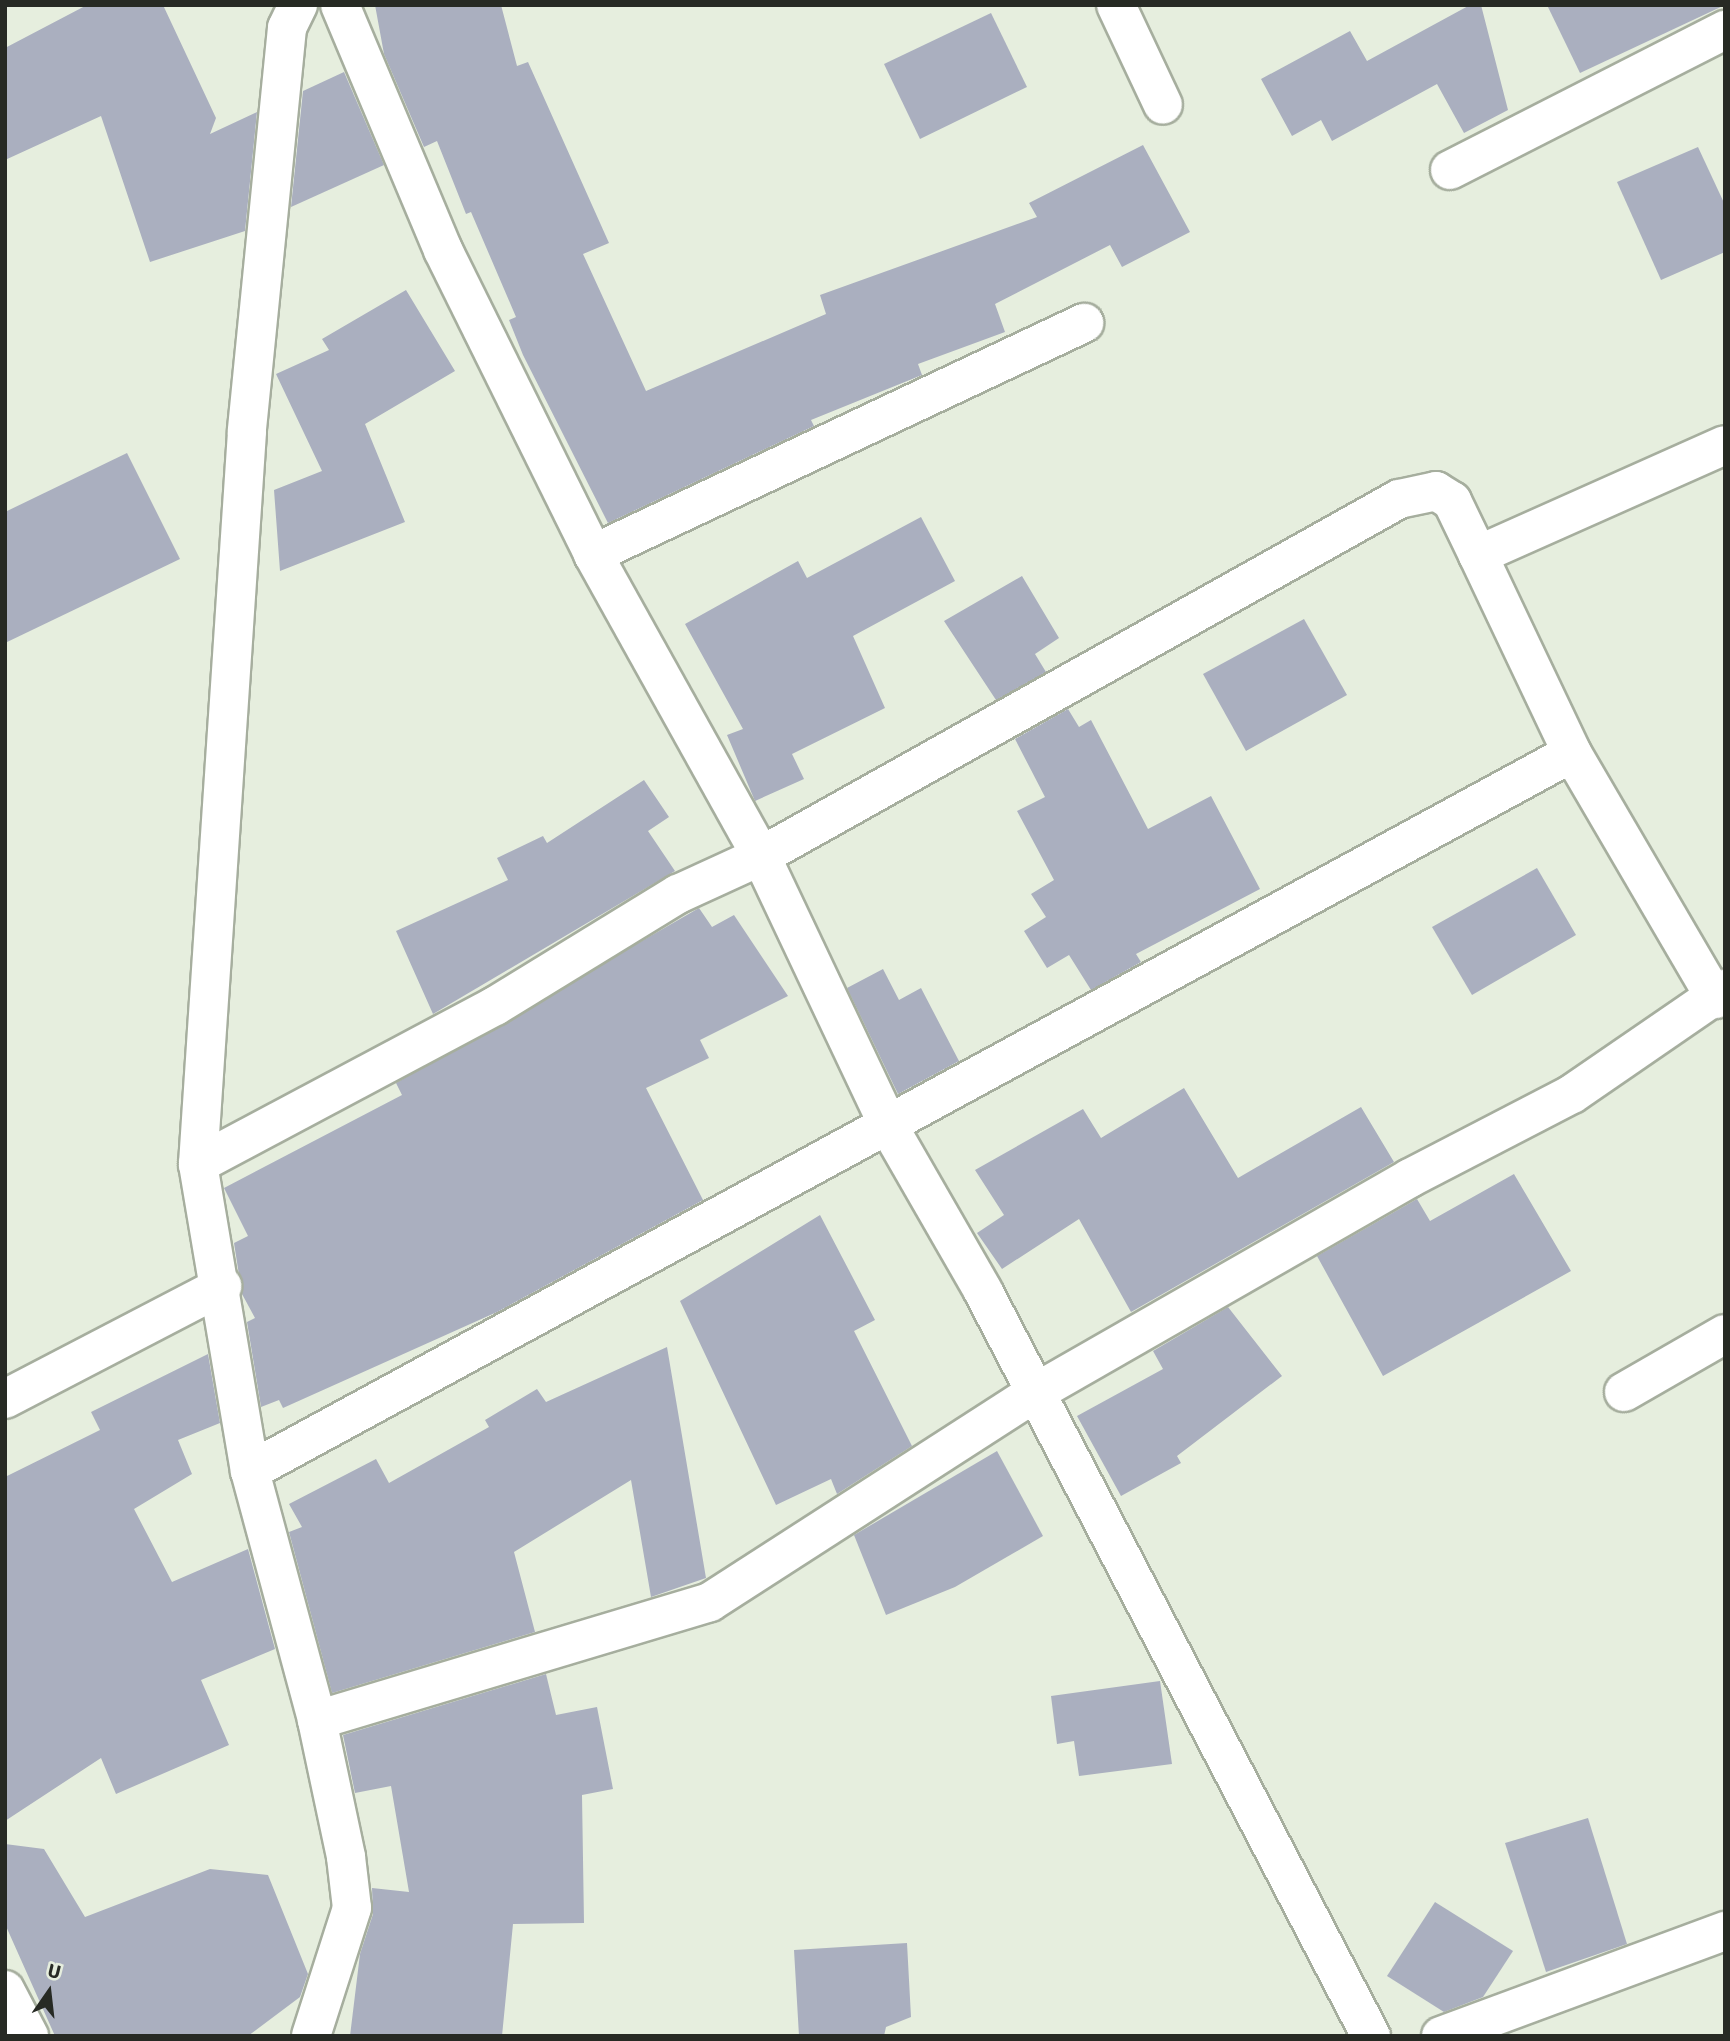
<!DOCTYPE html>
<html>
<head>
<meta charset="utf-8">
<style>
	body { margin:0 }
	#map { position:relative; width:1730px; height:2041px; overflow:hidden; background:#e6eede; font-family:Signika,sans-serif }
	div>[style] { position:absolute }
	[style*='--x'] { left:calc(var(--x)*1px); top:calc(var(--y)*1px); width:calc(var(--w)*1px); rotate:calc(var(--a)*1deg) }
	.building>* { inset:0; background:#aaafbf }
	.roads { filter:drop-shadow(2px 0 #a6ae9e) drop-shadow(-2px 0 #a6ae9e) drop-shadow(0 2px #a6ae9e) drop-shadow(0 -2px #a6ae9e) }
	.street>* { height:38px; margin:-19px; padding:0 19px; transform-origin:19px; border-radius:19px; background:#fff }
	span { translate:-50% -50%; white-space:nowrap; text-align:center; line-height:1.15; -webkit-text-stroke:7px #e6eede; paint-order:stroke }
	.frame { position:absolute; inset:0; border:7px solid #272a24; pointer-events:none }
	.north { position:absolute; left:14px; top:1957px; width:70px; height:70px; -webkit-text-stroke:5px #e6eede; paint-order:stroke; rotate:14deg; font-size:19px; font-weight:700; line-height:28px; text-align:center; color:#272a24 }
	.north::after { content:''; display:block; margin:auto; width:24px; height:32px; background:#272a24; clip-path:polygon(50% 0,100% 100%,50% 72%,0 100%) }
</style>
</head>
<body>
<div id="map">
	<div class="building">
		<div style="clip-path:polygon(87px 5px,163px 5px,216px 118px,210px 134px,257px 112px,245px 231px,150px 262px,101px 116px,5px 160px,5px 48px)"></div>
		<div style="clip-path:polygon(375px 5px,501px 5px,517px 66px,528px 62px,609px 243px,583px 254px,646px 391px,826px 314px,820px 295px,1037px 217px,1029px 203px,1143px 145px,1190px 232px,1122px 267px,1110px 245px,995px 304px,1005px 332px,918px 364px,922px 375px,811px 420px,814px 426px,608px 523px,523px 355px,509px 320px,516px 317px,471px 212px,466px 214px,437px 141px,424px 147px,384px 54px)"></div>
		<div style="clip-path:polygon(1470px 5px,1481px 5px,1508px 110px,1464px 133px,1437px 84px,1332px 141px,1321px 120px,1292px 136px,1261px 79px,1350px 31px,1367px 61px)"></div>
		<div style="clip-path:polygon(1547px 5px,1725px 5px,1580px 73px)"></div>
		<div style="clip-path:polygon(991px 13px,1027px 87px,920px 139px,884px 64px)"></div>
		<div style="clip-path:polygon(344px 72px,384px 165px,291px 207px,303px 91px)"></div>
		<div style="clip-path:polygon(1698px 147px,1725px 205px,1725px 252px,1661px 280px,1617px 182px)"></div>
		<div style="clip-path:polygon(406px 290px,455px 371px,365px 424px,405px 522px,280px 571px,274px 490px,322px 471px,276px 374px,329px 350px,322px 339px)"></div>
		<div style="clip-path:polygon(127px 453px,180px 559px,5px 643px,5px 512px)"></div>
		<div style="clip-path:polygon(921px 517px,955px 581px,853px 636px,885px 708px,792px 754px,804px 779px,755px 801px,727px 735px,743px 729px,685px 624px,798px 561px,807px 578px)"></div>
		<div style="clip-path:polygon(1022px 576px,1059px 638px,1035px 654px,1046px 672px,996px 700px,944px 621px)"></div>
		<div style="clip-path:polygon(1304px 619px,1347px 695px,1246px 751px,1203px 674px)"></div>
		<div style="clip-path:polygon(1068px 709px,1079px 727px,1091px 720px,1148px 829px,1211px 796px,1260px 889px,1136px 954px,1141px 962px,1091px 990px,1069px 955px,1047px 968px,1024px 931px,1046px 917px,1031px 894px,1054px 880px,1017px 811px,1045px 797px,1015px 739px)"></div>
		<div style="clip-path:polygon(644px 780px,669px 817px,648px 831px,675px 871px,433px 1014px,396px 931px,508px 880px,497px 858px,543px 836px,547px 843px)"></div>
		<div style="clip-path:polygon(1537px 868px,1576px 935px,1472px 995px,1432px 927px)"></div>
		<div style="clip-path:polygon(699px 908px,712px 927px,734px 915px,788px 996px,700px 1040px,709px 1058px,646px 1088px,703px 1200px,497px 1312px,283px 1408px,279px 1400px,261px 1407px,247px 1322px,255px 1318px,242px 1294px,234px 1243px,248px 1236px,224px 1188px,402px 1095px,396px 1083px)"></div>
		<div style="clip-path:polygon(883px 969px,899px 1000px,921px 988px,959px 1061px,898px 1094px,847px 988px)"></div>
		<div style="clip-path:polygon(1184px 1088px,1238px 1178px,1361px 1107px,1394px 1162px,1131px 1312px,1079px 1219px,1002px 1269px,977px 1233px,1004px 1215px,975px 1170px,1083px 1109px,1101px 1138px)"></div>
		<div style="clip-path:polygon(1514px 1174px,1571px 1271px,1383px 1376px,1317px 1256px,1417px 1199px,1430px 1221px)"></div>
		<div style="clip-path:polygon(820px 1215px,875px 1320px,854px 1331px,912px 1446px,837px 1494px,831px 1479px,776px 1505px,680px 1301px)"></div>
		<div style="clip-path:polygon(1228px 1307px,1282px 1376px,1177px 1456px,1181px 1463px,1121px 1496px,1077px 1416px,1163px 1369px,1153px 1351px)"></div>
		<div style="clip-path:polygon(667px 1347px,706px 1578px,651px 1597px,631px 1480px,514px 1552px,535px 1632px,332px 1693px,289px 1532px,302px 1527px,289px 1504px,376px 1459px,389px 1483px,489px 1427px,485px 1420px,537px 1389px,546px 1402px)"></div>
		<div style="clip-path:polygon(208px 1354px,220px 1423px,178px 1440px,192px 1474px,134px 1509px,172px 1582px,248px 1549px,275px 1649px,201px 1680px,229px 1745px,116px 1794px,101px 1758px,5px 1821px,5px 1477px,100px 1430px,91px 1412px)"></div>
		<div style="clip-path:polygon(997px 1451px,1043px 1536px,955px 1587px,886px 1615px,854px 1535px)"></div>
		<div style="clip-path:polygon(546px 1674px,556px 1715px,597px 1707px,613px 1789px,582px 1795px,584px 1923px,513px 1924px,502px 2036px,350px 2036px,360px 1954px,373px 1914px,372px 1888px,409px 1892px,391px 1786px,355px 1793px,343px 1735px)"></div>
		<div style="clip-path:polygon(1160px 1681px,1172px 1764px,1079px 1776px,1074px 1741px,1057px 1744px,1051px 1696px)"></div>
		<div style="clip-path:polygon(1588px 1818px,1627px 1944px,1546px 1972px,1505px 1843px)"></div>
		<div style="clip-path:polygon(5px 1844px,44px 1849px,85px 1917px,210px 1869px,268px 1875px,308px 1974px,300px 1997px,248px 2036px,55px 2036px,5px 1924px)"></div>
		<div style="clip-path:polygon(1435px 1902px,1513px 1951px,1483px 1997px,1444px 2012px,1387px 1976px)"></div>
		<div style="clip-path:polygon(907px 1943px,911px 2017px,886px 2027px,884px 2036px,799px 2036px,794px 1950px)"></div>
	</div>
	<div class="roads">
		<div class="street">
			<div style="--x:298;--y:5;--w:25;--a:116"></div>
			<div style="--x:287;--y:28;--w:406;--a:95.7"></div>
			<div style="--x:247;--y:432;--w:734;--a:93.83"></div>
			<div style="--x:198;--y:1164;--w:311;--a:80.4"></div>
			<div style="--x:250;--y:1471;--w:258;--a:74.9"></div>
			<div style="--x:317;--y:1720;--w:140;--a:78"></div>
			<div style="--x:346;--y:1857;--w:51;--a:83.3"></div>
			<div style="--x:352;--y:1908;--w:134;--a:107.8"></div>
			<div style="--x:340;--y:5;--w:266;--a:67.2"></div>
			<div style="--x:443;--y:250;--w:339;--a:63.7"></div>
			<div style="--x:593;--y:554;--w:346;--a:60.9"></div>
			<div style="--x:761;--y:856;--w:302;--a:64.7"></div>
			<div style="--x:890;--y:1129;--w:187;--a:60.1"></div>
			<div style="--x:983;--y:1291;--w:840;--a:62.49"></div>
			<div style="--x:1116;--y:5;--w:110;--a:64.8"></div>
			<div style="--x:1450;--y:170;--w:309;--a:-27"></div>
			<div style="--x:593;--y:554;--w:543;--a:-25.2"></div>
			<div style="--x:1478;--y:555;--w:219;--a:64.6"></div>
			<div style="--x:1572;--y:753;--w:285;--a:59.7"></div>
			<div style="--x:198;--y:1164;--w:336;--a:-28"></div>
			<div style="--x:495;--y:1006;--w:215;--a:-31.5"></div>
			<div style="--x:678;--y:894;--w:91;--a:-24.6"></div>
			<div style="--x:761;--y:856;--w:731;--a:-29.23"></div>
			<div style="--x:1399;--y:499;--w:38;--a:-12"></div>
			<div style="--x:1436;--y:491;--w:19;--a:32"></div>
			<div style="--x:1452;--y:501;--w:60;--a:64.3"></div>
			<div style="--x:1478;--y:555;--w:270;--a:-24"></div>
			<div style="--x:1624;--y:1392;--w:116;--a:-29.9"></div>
			<div style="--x:5;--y:1399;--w:245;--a:-27.5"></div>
			<div style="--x:250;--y:1471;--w:1504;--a:-28.51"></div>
			<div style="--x:317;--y:1720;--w:410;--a:-16.7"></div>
			<div style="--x:710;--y:1602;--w:384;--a:-32.8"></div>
			<div style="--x:1033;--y:1394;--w:434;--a:-29.8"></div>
			<div style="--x:1410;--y:1178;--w:182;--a:-27.4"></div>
			<div style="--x:1572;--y:1094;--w:186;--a:-34.5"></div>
			<div style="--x:5;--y:1990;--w:52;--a:62.4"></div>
			<div style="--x:1441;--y:2036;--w:303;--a:-20.3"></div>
		</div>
	</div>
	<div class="frame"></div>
	<div class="north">U</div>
</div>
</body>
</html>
